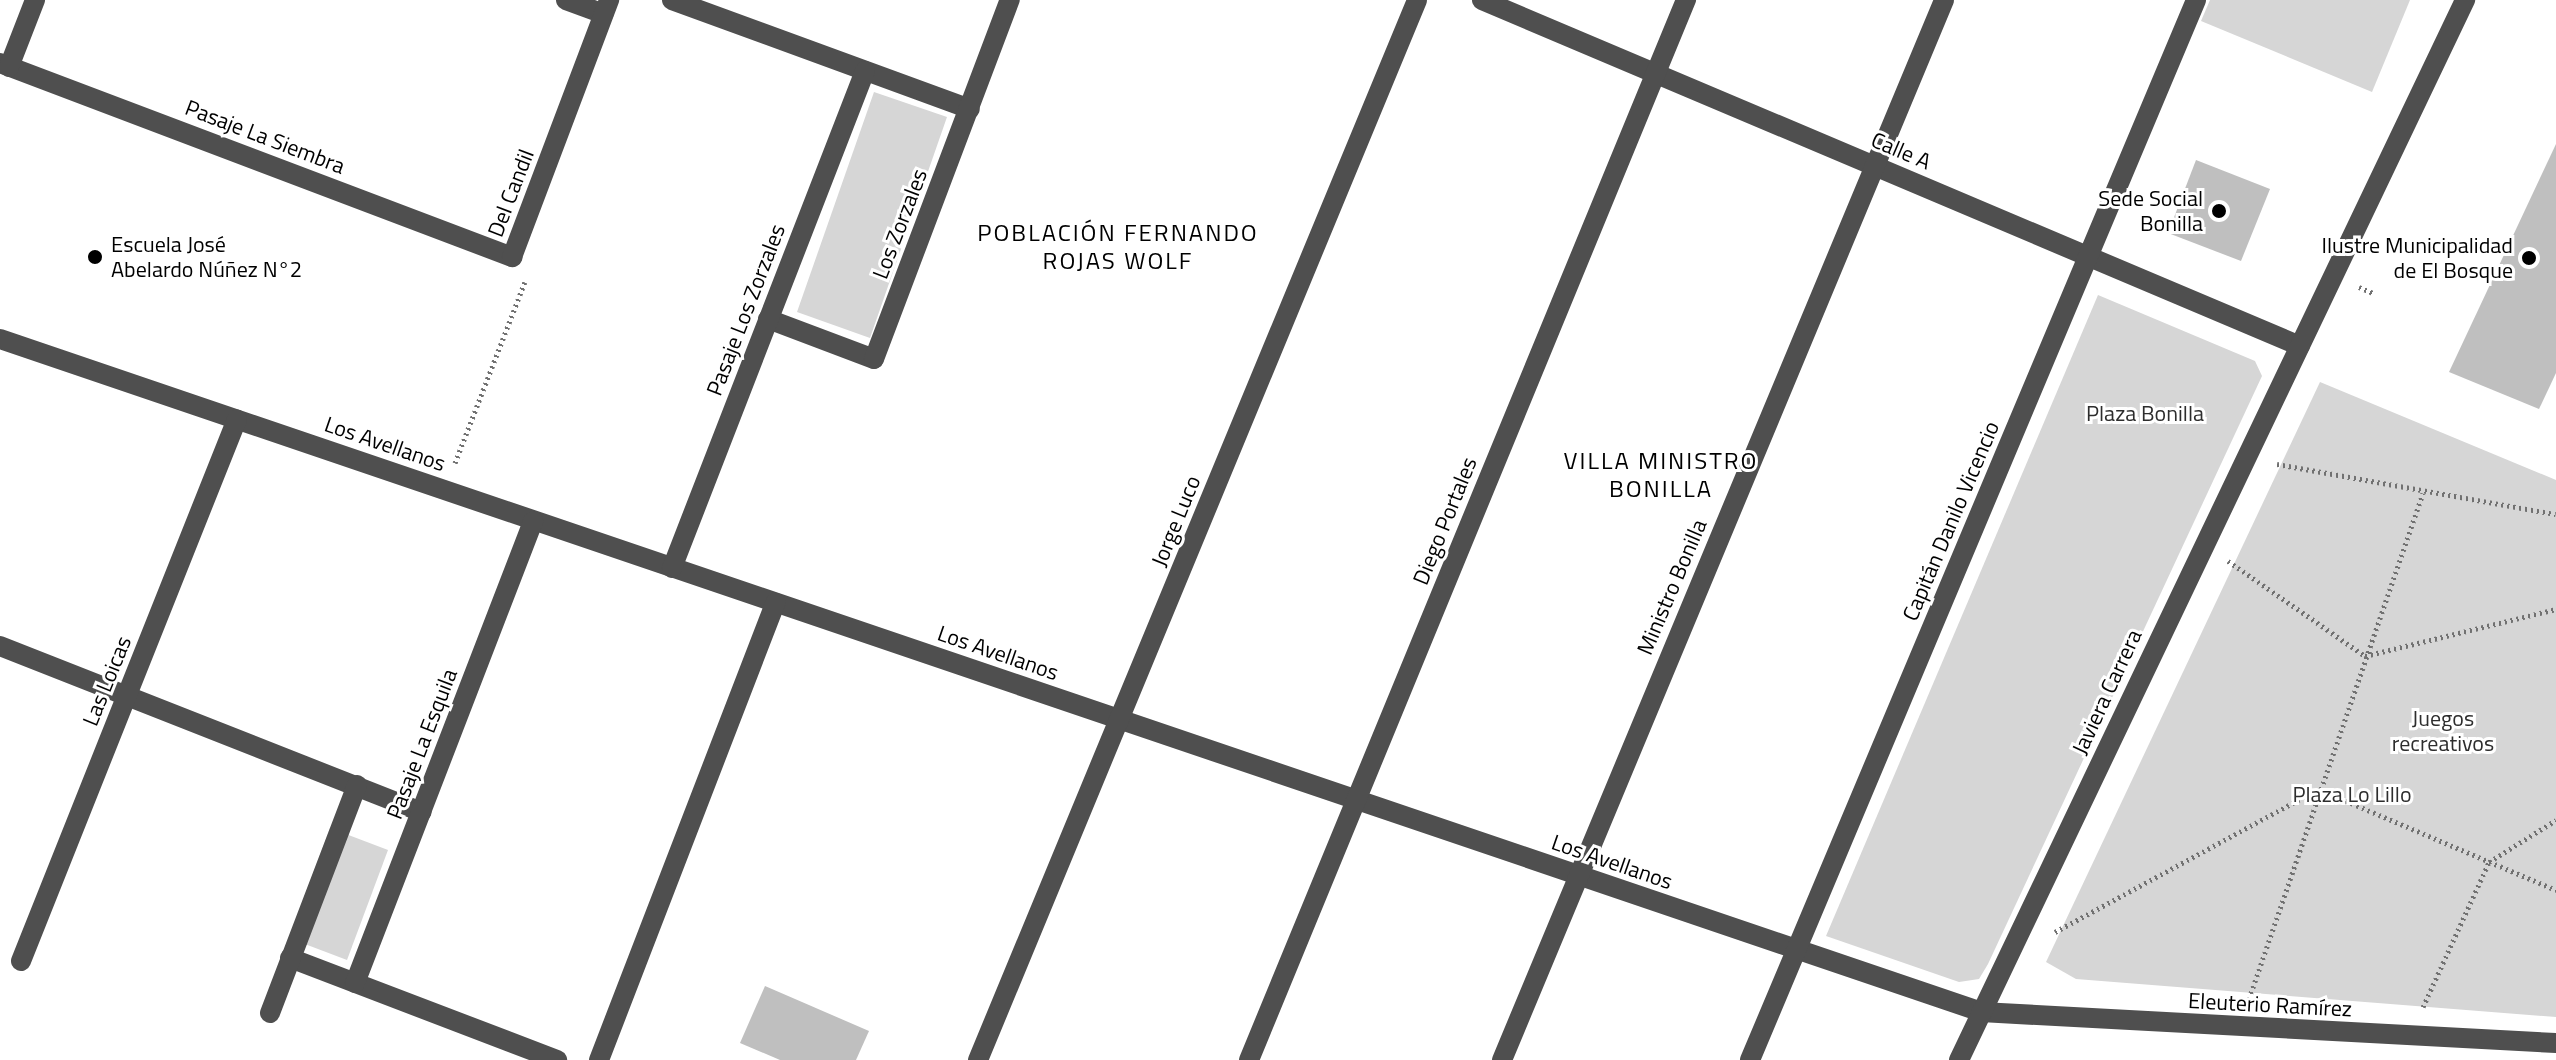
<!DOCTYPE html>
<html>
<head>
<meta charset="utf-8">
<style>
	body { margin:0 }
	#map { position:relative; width:2556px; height:1060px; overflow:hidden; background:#fff; font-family:"Titillium Web",sans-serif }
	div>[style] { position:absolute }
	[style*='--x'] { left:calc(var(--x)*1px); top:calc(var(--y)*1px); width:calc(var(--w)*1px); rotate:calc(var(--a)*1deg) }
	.green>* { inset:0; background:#d6d6d6 }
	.building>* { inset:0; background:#bfbfbf }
	.path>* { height:5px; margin-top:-2.5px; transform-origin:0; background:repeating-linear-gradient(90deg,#717171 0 2px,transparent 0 6px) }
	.minor>* { height:20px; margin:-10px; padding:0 10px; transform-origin:10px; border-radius:10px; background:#4f4f4f }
	.dots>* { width:22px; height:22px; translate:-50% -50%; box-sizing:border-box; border:4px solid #fff; border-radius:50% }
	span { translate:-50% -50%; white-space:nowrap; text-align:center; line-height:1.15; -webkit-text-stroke:6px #fff; paint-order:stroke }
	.street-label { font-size:22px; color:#000 }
	.poi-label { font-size:22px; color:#000 }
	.right { translate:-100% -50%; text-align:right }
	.left { translate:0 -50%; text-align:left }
	.park-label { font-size:22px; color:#2d2d2d }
	.neighbourhood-label { font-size:24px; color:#000; letter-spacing:2px }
</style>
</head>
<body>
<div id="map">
	<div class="green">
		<div style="clip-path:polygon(2210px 0,2410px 0,2372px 92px,2201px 21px)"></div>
		<div style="clip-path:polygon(874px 92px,947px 117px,870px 338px,797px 312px)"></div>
		<div style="clip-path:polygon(2098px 295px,2255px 361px,2262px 376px,1988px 964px,1979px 979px,1959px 982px,1826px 936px)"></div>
		<div style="clip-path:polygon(2320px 382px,2556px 480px,2556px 1017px,2076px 979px,2046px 962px)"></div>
		<div style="clip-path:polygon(330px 828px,388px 850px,347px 960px,289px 938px)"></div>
	</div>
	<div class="building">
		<div style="clip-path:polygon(2556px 144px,2556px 373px,2539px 409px,2449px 372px)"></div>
		<div style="clip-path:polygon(2196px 160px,2270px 189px,2241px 261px,2168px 233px)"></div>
		<div style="clip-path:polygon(765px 986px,869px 1031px,856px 1060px,780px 1060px,740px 1043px)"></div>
	</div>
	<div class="path">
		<div style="--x:2359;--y:287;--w:15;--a:23"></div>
		<div style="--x:455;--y:463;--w:194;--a:-68.9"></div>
		<div style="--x:2277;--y:464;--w:283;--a:10.2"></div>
		<div style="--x:2228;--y:561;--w:167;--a:34.7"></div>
		<div style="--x:2365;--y:656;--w:197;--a:-13.8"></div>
		<div style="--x:2055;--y:932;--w:299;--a:-28.5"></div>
		<div style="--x:2318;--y:789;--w:259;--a:23"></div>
		<div style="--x:2249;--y:999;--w:535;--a:-71.02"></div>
		<div style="--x:2423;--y:1007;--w:159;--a:-65.5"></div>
		<div style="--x:2489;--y:862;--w:79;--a:-32.1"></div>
	</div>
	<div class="minor">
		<div style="--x:566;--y:0;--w:40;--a:20.2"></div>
		<div style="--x:672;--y:0;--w:317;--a:20.1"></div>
		<div style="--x:1482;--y:0;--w:888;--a:22.93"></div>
		<div style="--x:0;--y:63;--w:548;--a:20.75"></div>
		<div style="--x:512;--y:257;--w:275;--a:-69.3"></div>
		<div style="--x:9;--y:67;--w:72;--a:-68.8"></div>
		<div style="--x:768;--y:319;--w:113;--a:20.7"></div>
		<div style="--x:874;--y:359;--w:384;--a:-69.3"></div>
		<div style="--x:0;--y:339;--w:2092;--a:18.76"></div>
		<div style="--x:1981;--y:1012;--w:576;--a:3.09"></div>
		<div style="--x:672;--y:568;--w:533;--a:-68.78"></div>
		<div style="--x:0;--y:646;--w:453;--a:21.5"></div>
		<div style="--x:290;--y:958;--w:286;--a:20.9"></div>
		<div style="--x:21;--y:961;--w:583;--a:-68.27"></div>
		<div style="--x:355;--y:983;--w:495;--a:-68.9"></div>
		<div style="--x:270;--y:1013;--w:244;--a:-69.1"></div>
		<div style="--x:599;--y:1060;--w:490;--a:-68.9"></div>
		<div style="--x:978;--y:1060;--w:1147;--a:-67.5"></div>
		<div style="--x:1249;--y:1060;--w:1147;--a:-67.6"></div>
		<div style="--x:1502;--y:1060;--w:1148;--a:-67.36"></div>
		<div style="--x:1750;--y:1060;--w:1150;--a:-67.18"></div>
		<div style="--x:1959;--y:1060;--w:1175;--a:-64.48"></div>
	</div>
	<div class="dots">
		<div style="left:2219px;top:211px;background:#000"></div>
		<div style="left:95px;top:257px;background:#000"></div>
		<div style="left:2529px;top:258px;background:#000"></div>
	</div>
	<div class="street-label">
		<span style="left:265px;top:137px;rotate:21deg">Pasaje La Siembra</span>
		<span style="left:1901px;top:151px;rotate:23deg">Calle A</span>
		<span style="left:511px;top:193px;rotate:-69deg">Del Candil</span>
		<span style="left:900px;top:224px;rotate:-69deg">Los Zorzales</span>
		<span style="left:746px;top:310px;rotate:-69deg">Pasaje Los Zorzales</span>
		<span style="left:385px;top:444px;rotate:19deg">Los Avellanos</span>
		<span style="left:1176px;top:521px;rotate:-68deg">Jorge Luco</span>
		<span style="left:1445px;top:521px;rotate:-68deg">Diego Portales</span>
		<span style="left:1951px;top:521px;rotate:-67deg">Capitán Danilo Vicencio</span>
		<span style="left:1672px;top:587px;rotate:-67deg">Ministro Bonilla</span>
		<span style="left:998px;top:653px;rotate:19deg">Los Avellanos</span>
		<span style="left:107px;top:681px;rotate:-68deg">Las Loicas</span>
		<span style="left:2107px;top:692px;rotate:-65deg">Javiera Carrera</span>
		<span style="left:422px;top:744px;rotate:-69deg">Pasaje La Esquila</span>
		<span style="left:1612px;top:862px;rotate:19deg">Los Avellanos</span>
		<span style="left:2270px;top:1005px;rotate:3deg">Eleuterio Ramírez</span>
	</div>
	<div class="poi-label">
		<span class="right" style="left:2203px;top:211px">Sede Social<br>Bonilla</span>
		<span class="left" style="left:111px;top:257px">Escuela José<br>Abelardo Núñez N°2</span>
		<span class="right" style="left:2513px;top:258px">Ilustre Municipalidad<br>de El Bosque</span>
	</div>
	<div class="park-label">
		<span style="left:2145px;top:414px">Plaza Bonilla</span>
		<span style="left:2443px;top:731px">Juegos<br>recreativos</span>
		<span style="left:2352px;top:795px">Plaza Lo Lillo</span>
	</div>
	<div class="neighbourhood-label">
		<span style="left:1118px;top:247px">POBLACIÓN FERNANDO<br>ROJAS WOLF</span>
		<span style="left:1661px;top:475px">VILLA MINISTRO<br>BONILLA</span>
	</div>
</div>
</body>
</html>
